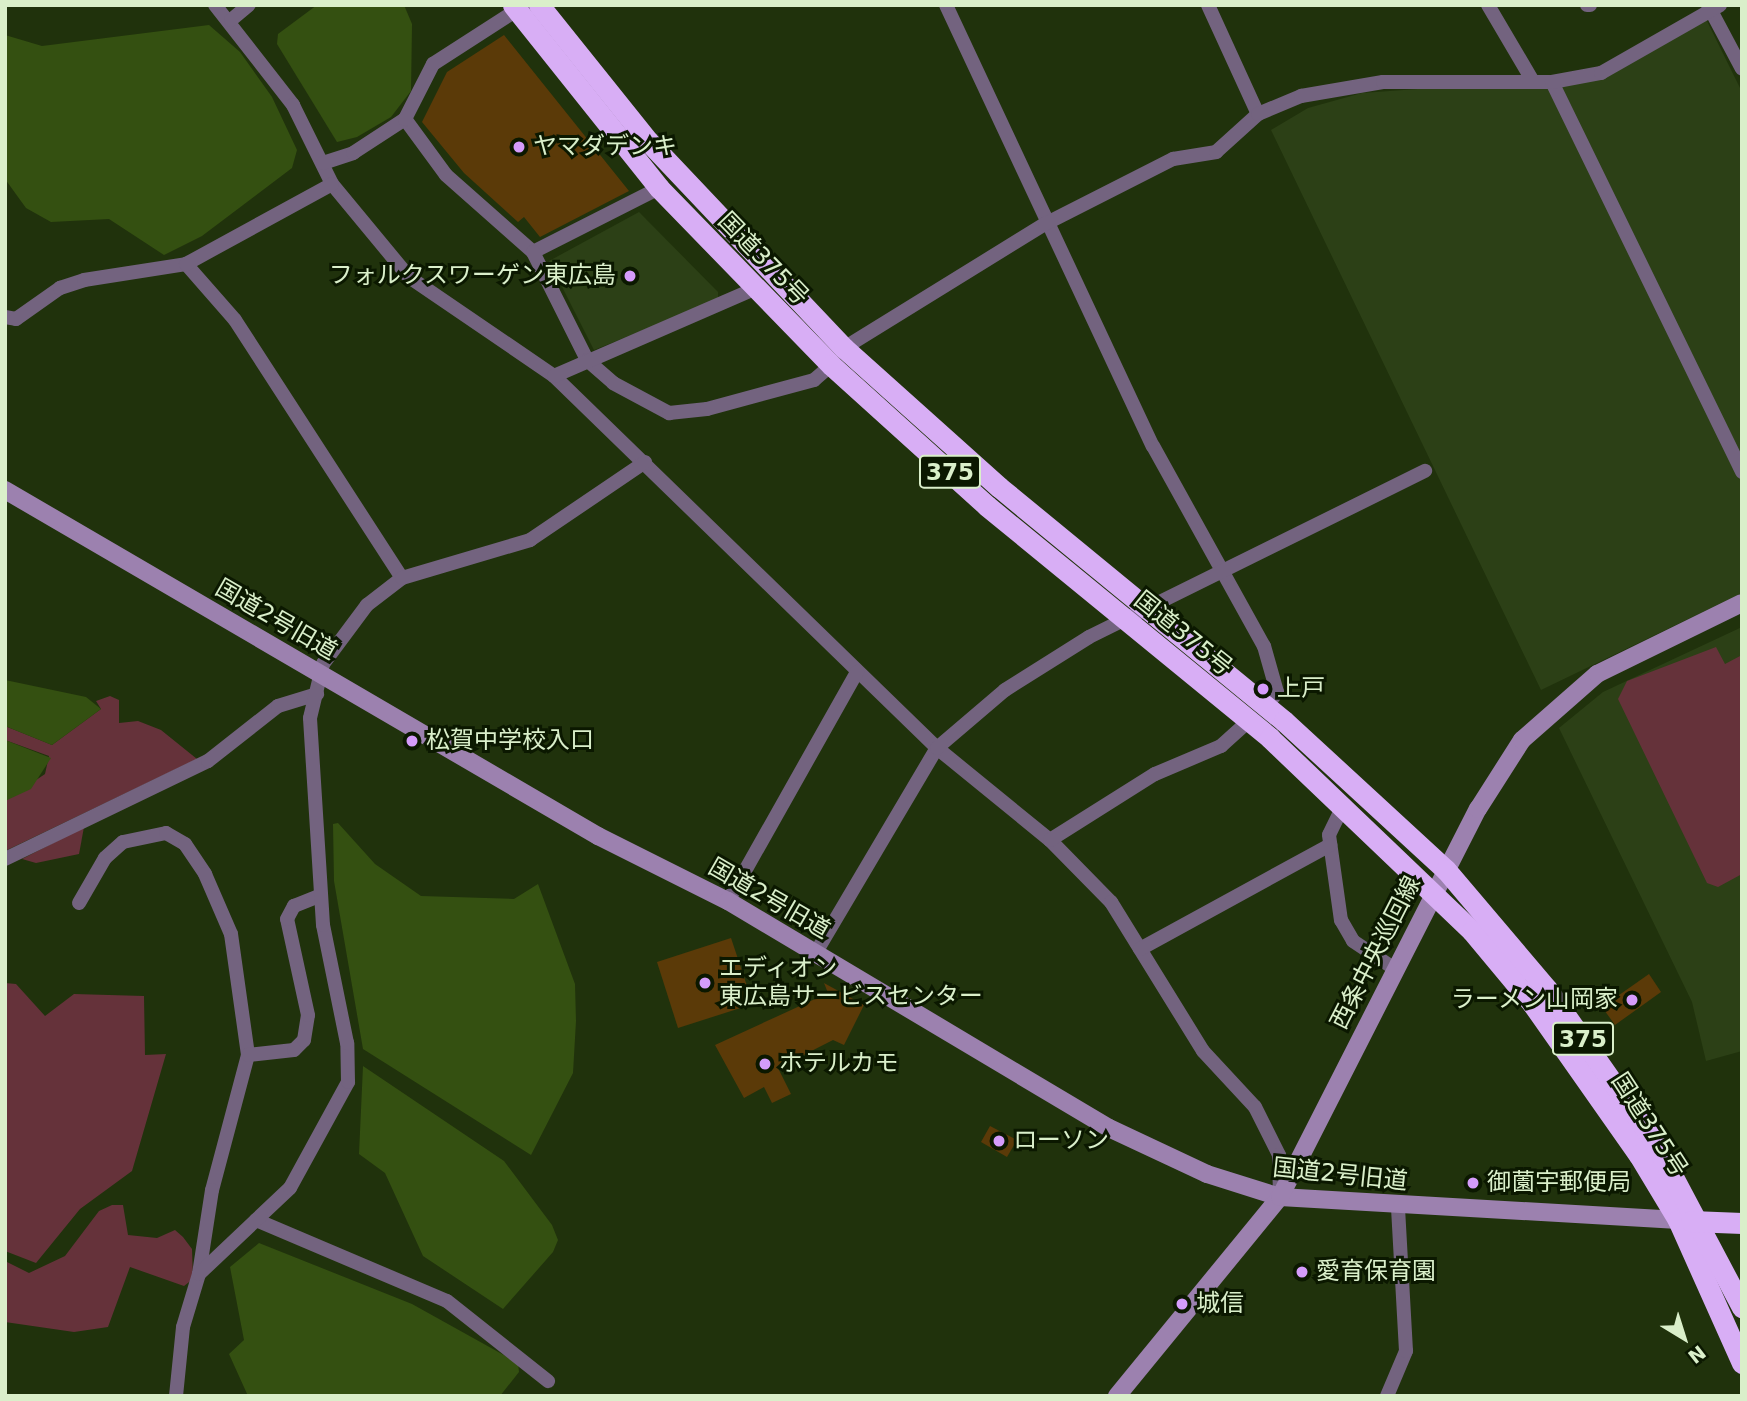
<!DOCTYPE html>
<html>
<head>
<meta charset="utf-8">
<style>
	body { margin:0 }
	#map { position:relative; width:1747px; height:1401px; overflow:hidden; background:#20320c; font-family:"DejaVu Sans","Noto Sans JP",sans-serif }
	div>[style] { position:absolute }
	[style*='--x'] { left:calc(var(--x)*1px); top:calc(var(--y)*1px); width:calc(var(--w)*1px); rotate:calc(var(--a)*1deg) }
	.built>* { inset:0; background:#2c4016 }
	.green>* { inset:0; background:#65323a }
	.water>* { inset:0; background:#345011 }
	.building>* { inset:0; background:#5b3a08 }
	.street>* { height:14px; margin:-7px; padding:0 7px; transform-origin:7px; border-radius:7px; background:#73637f }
	.secondary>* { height:18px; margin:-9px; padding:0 9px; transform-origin:9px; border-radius:9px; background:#9c81af }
	.highway>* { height:21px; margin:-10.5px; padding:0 10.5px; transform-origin:10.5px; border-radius:10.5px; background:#d8aef5 }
	.dots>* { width:19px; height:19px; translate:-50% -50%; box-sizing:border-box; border:4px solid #0b1800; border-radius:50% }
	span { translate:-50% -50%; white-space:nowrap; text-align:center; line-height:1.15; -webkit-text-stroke:6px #0b1800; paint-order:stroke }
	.shield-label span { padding:2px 5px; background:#0b1800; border:2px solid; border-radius:5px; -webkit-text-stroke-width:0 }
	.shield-label { font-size:23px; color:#daefca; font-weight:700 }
	.poi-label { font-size:24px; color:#daefca }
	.left { translate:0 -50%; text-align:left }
	.right { translate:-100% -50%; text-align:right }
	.street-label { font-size:24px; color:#daefca }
	.frame { position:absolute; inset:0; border:7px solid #daefca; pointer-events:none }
	.north { position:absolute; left:1649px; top:1303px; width:70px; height:70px; -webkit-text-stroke:5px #0b1800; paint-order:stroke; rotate:142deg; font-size:19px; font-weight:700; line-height:28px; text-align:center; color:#daefca }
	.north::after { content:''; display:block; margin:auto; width:24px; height:32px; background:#daefca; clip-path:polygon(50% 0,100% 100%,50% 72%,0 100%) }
</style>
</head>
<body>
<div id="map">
	<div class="built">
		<div style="clip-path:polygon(1706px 19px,1742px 92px,1742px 593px,1541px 690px,1271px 130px,1308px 108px,1362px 93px,1601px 76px)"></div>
		<div style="clip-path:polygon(639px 212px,718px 292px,718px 300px,594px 350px,549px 261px)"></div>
		<div style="clip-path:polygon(1742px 627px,1742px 1051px,1706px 1061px,1692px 1002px,1559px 728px,1603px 692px)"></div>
	</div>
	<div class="green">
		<div style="clip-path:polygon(1716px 647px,1725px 664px,1742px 655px,1742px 874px,1718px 887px,1707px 883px,1618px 699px,1627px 681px)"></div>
		<div style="clip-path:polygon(110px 696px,119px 700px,119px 723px,138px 721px,161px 730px,197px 759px,5px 851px,5px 801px,45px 774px,49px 756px,5px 740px,5px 726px,52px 745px,101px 709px,96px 701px)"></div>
		<div style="clip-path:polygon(84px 827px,79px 854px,36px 863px,22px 859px)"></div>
		<div style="clip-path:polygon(5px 983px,16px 984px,45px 1016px,74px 994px,144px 996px,145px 1055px,166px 1054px,132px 1171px,80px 1209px,36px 1263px,5px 1251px)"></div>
		<div style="clip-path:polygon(112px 1205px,123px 1205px,128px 1235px,157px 1238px,175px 1230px,183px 1237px,192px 1249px,193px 1279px,184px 1286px,130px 1267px,108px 1327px,74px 1332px,5px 1322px,5px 1261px,29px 1273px,65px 1256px,99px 1211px)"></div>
	</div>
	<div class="water">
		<div style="clip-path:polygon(317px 5px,404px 5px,412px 24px,411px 91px,391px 117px,357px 137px,337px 142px,277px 44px,278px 34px)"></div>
		<div style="clip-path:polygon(209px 25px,240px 52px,272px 97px,297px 150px,292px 168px,202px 236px,164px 255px,109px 219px,51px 222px,26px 208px,5px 179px,5px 35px,42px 46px)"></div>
		<div style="clip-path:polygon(5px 680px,86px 697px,101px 709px,52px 745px,5px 726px)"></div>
		<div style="clip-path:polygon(5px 740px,51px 758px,31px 789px,5px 801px)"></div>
		<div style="clip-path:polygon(338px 823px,375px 864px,421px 896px,514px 899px,538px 884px,575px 984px,576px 1021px,573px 1073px,531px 1155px,363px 1049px,334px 881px,333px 824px)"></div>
		<div style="clip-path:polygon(363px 1066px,504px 1161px,552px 1225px,558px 1240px,553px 1252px,503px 1309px,423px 1256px,385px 1173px,359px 1154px)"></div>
		<div style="clip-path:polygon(259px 1243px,412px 1304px,518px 1363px,519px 1372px,500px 1396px,248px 1396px,229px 1354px,244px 1340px,230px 1267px)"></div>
	</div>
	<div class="building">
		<div style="clip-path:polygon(504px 35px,629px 191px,540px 237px,524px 217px,518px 222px,464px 173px,422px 122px,447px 72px)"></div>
		<div style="clip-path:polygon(731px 938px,753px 1004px,678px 1028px,657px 962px)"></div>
		<div style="clip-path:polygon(1649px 974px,1661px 992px,1615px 1025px,1602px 1007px)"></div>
		<div style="clip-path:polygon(824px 983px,864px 1005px,844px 1045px,833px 1040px,778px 1068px,791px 1094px,772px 1103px,764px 1087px,744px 1098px,715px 1045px,828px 993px)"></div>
		<div style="clip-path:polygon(990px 1126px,1017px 1140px,1007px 1157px,981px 1142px)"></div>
	</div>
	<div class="street">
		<div style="--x:215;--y:5;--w:127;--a:52"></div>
		<div style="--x:293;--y:105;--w:88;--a:63.7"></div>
		<div style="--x:332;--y:184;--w:121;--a:50.4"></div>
		<div style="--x:409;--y:277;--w:176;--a:34.3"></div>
		<div style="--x:554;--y:376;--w:534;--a:44.17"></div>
		<div style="--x:937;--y:748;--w:146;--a:39.2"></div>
		<div style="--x:1050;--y:840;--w:87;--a:45.5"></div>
		<div style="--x:1111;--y:902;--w:175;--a:58.3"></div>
		<div style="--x:1203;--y:1051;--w:76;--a:47.1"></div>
		<div style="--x:1255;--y:1107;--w:54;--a:63.4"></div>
		<div style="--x:1279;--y:1155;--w:41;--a:88.6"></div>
		<div style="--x:946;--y:5;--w:487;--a:64.9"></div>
		<div style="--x:1153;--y:446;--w:229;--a:61"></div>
		<div style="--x:1264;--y:646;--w:48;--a:74.2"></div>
		<div style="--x:1277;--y:692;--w:19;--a:126"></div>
		<div style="--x:1208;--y:5;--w:120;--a:65.4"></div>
		<div style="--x:1488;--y:5;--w:85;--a:59.5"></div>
		<div style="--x:1587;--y:5;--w:3;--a:0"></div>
		<div style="--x:1708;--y:5;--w:72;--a:62"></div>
		<div style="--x:231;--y:20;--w:23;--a:-40"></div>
		<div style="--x:1552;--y:82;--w:434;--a:64"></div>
		<div style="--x:405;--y:119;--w:69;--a:53.8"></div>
		<div style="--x:446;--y:175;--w:116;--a:41.5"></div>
		<div style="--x:533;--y:252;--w:141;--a:-26.9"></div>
		<div style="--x:323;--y:163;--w:32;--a:-18"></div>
		<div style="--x:353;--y:153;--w:62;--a:-33.2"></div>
		<div style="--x:405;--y:119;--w:62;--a:-63"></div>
		<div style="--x:433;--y:64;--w:107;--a:-32.8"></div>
		<div style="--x:533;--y:252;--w:121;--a:63.4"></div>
		<div style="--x:587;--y:360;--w:35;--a:41"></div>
		<div style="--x:613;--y:383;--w:64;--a:28.2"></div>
		<div style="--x:669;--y:413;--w:38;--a:-6"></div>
		<div style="--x:707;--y:409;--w:111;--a:-15.2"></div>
		<div style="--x:814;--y:380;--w:23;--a:-41"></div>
		<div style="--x:186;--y:264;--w:74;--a:48.8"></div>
		<div style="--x:235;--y:320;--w:307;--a:57.1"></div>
		<div style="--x:5;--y:317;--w:11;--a:10"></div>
		<div style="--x:16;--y:319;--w:54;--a:-35.2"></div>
		<div style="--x:60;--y:288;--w:25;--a:-18"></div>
		<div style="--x:84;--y:280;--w:103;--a:-8.9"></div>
		<div style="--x:186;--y:264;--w:166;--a:-28.7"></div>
		<div style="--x:844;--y:348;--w:236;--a:-31.7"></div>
		<div style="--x:1045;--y:224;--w:144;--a:-26.9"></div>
		<div style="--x:1173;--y:159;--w:44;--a:-9.2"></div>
		<div style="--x:1216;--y:152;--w:57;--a:-42.1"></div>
		<div style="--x:1258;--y:114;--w:47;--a:-22.7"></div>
		<div style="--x:1301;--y:96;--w:83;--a:-9.7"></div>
		<div style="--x:1383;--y:82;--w:169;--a:0"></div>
		<div style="--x:1552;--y:82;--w:50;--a:-10.4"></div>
		<div style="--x:1601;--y:73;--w:137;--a:-29.7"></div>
		<div style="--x:554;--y:376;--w:218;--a:-23.5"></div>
		<div style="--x:1344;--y:804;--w:34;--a:116"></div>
		<div style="--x:1329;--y:835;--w:86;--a:82"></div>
		<div style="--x:1341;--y:920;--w:24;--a:60"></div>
		<div style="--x:1353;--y:941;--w:50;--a:33.7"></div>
		<div style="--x:1050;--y:840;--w:124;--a:-32.2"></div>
		<div style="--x:1155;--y:774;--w:72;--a:-23"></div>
		<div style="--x:1221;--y:746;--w:38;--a:-42"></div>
		<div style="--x:5;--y:859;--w:225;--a:-25.8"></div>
		<div style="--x:208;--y:761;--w:89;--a:-38.2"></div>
		<div style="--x:278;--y:706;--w:41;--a:-17.1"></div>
		<div style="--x:728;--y:901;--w:263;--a:-60.6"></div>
		<div style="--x:79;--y:903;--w:52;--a:-60"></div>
		<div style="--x:105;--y:858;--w:24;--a:-42"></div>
		<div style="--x:123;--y:842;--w:44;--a:-11.8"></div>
		<div style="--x:166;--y:833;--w:22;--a:30"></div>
		<div style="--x:185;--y:844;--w:36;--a:56"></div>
		<div style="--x:205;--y:874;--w:65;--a:66.6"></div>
		<div style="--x:231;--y:934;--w:122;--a:82"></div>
		<div style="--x:248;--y:1055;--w:140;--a:104.9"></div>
		<div style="--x:212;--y:1190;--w:85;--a:98.8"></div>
		<div style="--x:1140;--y:949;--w:217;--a:-28.7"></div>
		<div style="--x:815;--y:954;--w:239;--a:-59.4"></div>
		<div style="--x:937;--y:748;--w:89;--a:-40.5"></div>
		<div style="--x:1005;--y:690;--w:99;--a:-32.2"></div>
		<div style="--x:1089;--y:637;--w:375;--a:-26.3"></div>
		<div style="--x:248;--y:1055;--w:46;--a:-6.2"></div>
		<div style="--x:294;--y:1050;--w:14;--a:-45"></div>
		<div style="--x:304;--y:1040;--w:25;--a:-81"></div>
		<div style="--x:308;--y:1015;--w:98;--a:-102.3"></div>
		<div style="--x:287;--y:919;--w:15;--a:-62"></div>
		<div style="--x:294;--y:906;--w:29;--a:-22"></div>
		<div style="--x:256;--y:1220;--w:207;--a:23"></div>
		<div style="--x:447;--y:1301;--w:129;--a:38.4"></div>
		<div style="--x:176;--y:1396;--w:69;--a:-84.2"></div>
		<div style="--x:183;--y:1327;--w:55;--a:-73.2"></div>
		<div style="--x:199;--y:1274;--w:125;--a:-43.4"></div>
		<div style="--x:290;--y:1188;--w:121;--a:-61.3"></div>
		<div style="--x:348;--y:1082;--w:39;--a:-91"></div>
		<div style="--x:347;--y:1043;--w:120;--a:-101.5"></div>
		<div style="--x:323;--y:925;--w:207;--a:-93.6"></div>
		<div style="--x:310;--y:718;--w:56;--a:-76.5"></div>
		<div style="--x:323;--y:664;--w:74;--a:-53.3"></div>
		<div style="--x:367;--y:605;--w:44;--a:-37.6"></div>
		<div style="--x:402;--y:578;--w:134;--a:-16.5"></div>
		<div style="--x:530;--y:540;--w:139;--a:-34.1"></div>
		<div style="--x:1387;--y:1396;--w:49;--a:-67.1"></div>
		<div style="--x:1406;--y:1351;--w:144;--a:-93.2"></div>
	</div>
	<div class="secondary">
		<div style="--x:5;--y:490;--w:687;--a:30.26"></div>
		<div style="--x:598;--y:836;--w:145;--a:26.6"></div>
		<div style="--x:728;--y:901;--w:443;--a:30.8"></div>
		<div style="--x:1109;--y:1128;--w:108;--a:25.1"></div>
		<div style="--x:1207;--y:1174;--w:77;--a:17.5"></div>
		<div style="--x:1280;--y:1197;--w:399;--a:3.3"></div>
		<div style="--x:1117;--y:1396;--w:257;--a:-50.7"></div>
		<div style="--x:1280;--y:1197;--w:436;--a:-63"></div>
		<div style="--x:1478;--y:809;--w:82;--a:-57.5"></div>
		<div style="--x:1522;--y:740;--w:100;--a:-41.3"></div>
		<div style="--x:1597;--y:674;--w:161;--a:-26.1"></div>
	</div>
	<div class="highway">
		<div style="--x:513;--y:5;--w:234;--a:51.4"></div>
		<div style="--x:659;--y:188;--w:247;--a:45.8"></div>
		<div style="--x:831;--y:365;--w:210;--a:42.1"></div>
		<div style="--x:987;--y:506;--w:366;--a:39.3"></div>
		<div style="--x:1270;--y:738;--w:279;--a:43.7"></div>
		<div style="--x:1472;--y:931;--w:94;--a:50.2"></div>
		<div style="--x:1532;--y:1003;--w:186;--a:54.9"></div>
		<div style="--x:1639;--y:1155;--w:76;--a:59"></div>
		<div style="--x:1678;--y:1220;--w:157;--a:65.9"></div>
		<div style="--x:539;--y:5;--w:174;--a:51.3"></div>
		<div style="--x:648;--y:141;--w:285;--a:46.6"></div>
		<div style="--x:844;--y:348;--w:208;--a:41.9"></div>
		<div style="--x:999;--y:487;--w:369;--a:39.4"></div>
		<div style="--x:1284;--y:721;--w:220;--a:42.6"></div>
		<div style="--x:1446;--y:870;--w:156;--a:49.7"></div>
		<div style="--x:1547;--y:989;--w:188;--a:55"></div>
		<div style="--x:1655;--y:1143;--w:186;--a:62.1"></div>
		<div style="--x:1691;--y:1221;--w:51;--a:2.2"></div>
	</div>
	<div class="dots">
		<div style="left:519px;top:147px;background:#d59cfb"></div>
		<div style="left:630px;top:276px;background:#d59cfb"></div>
		<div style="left:1263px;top:689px;background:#d59cfb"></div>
		<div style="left:412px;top:741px;background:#d59cfb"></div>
		<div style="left:705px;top:983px;background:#d59cfb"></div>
		<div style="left:1632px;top:1000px;background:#d59cfb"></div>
		<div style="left:765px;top:1064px;background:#d59cfb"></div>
		<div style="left:999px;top:1141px;background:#d59cfb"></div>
		<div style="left:1473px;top:1183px;background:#d59cfb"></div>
		<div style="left:1302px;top:1272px;background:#d59cfb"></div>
		<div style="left:1182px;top:1304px;background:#d59cfb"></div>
	</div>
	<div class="shield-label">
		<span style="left:950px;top:472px">375</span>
		<span style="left:1583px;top:1039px">375</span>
	</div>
	<div class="poi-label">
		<span class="left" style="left:533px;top:147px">ヤマダデンキ</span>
		<span class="right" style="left:616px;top:276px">フォルクスワーゲン東広島</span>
		<span class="left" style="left:1277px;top:689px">上戸</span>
		<span class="left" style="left:426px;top:741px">松賀中学校入口</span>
		<span class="left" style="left:719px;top:983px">エディオン<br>東広島サービスセンター</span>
		<span class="right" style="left:1618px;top:1000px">ラーメン山岡家</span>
		<span class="left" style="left:779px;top:1064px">ホテルカモ</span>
		<span class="left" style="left:1013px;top:1141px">ローソン</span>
		<span class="left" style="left:1487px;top:1183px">御薗宇郵便局</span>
		<span class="left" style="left:1316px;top:1272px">愛育保育園</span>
		<span class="left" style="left:1196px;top:1304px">城信</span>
	</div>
	<div class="street-label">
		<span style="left:763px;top:259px;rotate:46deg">国道375号</span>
		<span style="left:276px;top:620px;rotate:30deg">国道2号旧道</span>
		<span style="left:1183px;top:634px;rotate:39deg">国道375号</span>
		<span style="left:769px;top:899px;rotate:30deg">国道2号旧道</span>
		<span style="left:1376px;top:953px;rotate:-63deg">西条中央巡回線</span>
		<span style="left:1649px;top:1125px;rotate:57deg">国道375号</span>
		<span style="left:1340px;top:1175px;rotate:6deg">国道2号旧道</span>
	</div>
	<div class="frame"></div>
	<div class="north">N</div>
</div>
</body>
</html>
